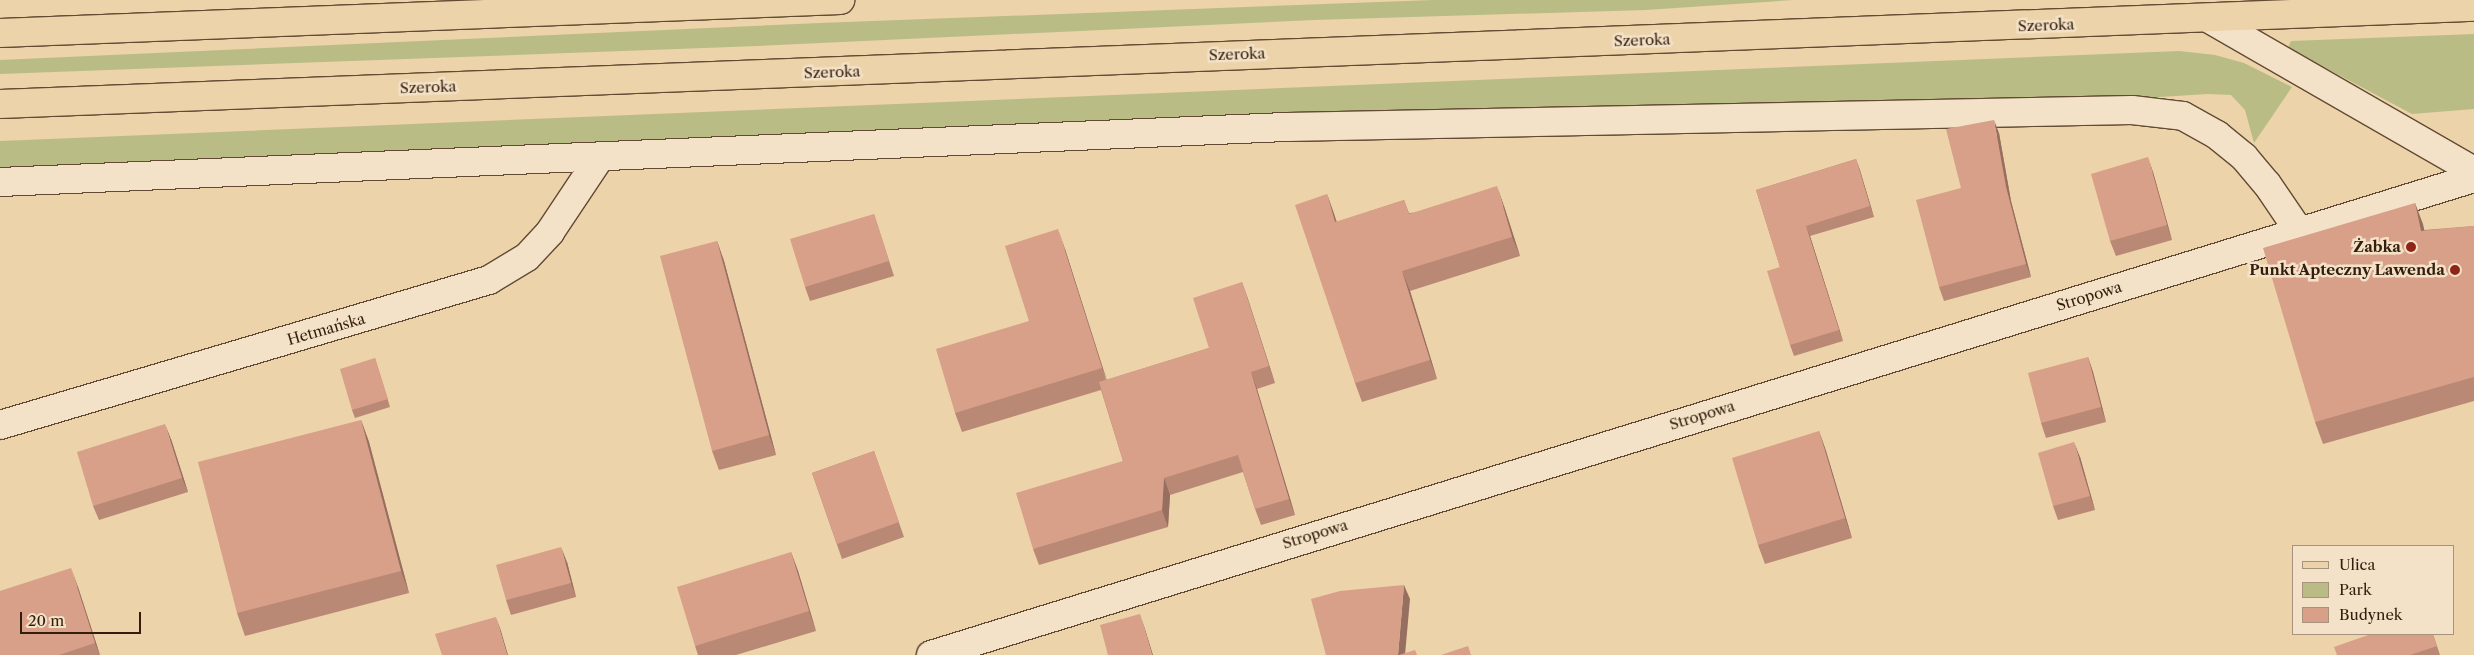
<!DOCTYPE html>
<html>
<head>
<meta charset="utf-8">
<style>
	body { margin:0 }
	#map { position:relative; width:2474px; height:655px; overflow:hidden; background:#ecd3a9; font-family:"Libre Caslon Text",serif }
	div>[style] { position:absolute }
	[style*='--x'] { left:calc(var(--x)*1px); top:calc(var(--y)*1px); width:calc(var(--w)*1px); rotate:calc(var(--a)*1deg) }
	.green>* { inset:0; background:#babc86 }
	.roads { filter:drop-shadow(1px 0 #624a34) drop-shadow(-1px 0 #624a34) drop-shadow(0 1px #624a34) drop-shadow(0 -1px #624a34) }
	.minor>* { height:28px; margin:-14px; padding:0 14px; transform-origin:14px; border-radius:14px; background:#f3e2c7 }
	.major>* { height:28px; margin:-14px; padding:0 14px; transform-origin:14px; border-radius:14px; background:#ecd3a9 }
	.wall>* { inset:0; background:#ba8976 }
	.shaded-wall>* { inset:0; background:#976f60 }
	.building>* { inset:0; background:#d89f89 }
	.dots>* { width:14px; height:14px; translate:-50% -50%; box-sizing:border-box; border:2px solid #f3e2c7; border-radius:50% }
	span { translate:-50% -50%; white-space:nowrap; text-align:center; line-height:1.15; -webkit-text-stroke:5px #f3e2c7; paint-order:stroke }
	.street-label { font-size:15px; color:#341d0d }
	.poi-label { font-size:15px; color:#341d0d; font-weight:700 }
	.right { translate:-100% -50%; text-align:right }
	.legend { position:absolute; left:2292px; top:545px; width:162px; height:90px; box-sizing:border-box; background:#f3e2c7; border:1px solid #a7937d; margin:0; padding:6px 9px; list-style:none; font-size:15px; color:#341d0d }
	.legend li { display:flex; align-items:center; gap:10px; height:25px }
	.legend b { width:25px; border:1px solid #a7937d }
	.scale { position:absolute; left:20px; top:612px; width:121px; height:22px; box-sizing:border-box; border:2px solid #341d0d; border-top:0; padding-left:6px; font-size:15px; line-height:18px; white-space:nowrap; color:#341d0d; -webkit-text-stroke:4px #f3e2c7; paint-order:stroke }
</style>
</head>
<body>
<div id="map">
	<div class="green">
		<div style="clip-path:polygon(1433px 0,1793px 0,1646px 10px,1314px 20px,758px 46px,0 74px,0 60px,820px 23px)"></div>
		<div style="clip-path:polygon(2474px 34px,2474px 109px,2412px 114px,2288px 48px,2291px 41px)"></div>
		<div style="clip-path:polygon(2179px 51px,2215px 55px,2244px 63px,2292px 87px,2254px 143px,2245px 110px,2231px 95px,2208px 94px,2127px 99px,1463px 110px,1082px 122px,0 172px,0 141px)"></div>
	</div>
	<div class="roads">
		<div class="minor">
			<div style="--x:2208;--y:18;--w:307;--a:29.9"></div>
			<div style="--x:0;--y:182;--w:1288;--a:-2.45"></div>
			<div style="--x:1287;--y:127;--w:845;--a:-1.15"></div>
			<div style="--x:2132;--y:110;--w:51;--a:6.7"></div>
			<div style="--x:2183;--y:116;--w:39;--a:29"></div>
			<div style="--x:2217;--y:135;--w:35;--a:39"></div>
			<div style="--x:2244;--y:157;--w:35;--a:50"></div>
			<div style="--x:2267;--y:184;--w:57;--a:55.8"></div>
			<div style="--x:0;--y:425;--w:510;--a:-16.52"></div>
			<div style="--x:489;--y:280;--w:44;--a:-31.2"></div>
			<div style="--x:527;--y:257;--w:34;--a:-47"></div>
			<div style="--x:550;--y:232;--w:90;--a:-56.3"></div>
			<div style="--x:931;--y:655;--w:1615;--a:-17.18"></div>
		</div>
		<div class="major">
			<div style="--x:0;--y:33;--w:841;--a:-2.25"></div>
			<div style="--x:0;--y:104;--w:2476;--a:-2.25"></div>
		</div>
	</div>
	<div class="wall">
		<div style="clip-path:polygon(1999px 133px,2011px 201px,2031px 277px,1944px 301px,1939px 287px,1961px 188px)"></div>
		<div style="clip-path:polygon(1856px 159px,1874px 217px,1810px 236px,1843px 341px,1794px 356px,1790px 345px,1780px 267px,1756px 190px)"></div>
		<div style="clip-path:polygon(2153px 172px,2172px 240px,2116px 256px,2110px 241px)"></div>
		<div style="clip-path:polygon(1327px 194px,1337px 222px,1404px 200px,1409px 213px,1504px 206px,1520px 256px,1410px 291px,1437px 379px,1362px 402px,1355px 383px)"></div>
		<div style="clip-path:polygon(2415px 203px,2424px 230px,2474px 226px,2474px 401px,2323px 444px,2315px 422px)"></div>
		<div style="clip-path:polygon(874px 214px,894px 276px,810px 301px,805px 287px)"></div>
		<div style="clip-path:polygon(717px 241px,724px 261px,776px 455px,719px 470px,712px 451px)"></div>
		<div style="clip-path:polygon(1065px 249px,1106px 380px,1209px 348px,1242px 282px,1275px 383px,1257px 389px,1295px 515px,1261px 525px,1255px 509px,1243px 472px,1170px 495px,1168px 527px,1039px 565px,1033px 549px,1123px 461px,1101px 390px,962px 432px,955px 413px,1029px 321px)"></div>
		<div style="clip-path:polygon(2088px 357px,2093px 372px,2106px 422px,2046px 438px,2041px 423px)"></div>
		<div style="clip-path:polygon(375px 358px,390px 407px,355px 418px,352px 410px)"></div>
		<div style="clip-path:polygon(361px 420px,369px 442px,409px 593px,245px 636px,237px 613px)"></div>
		<div style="clip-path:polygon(1819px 431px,1826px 451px,1852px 538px,1765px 564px,1758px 545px)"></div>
		<div style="clip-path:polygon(171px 439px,188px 492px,99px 520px,93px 506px)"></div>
		<div style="clip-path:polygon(874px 451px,904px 537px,842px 559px,812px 473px)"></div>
		<div style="clip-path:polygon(2080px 457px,2095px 510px,2058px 520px,2053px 506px)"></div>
		<div style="clip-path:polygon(791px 552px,798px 571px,816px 631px,736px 655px,698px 655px,695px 646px)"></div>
		<div style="clip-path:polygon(567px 562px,576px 597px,511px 615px,506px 600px)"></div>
		<div style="clip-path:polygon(78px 587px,100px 655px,0 655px)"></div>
		<div style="clip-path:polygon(2433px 634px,2440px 655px,2337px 655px)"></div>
	</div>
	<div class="shaded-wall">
		<div style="clip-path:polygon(1994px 120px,1999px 133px,2011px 201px,2031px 277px,2026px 264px,2006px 187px)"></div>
		<div style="clip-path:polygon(2148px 157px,2153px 172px,2172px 240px,2167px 225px)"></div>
		<div style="clip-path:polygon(1856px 159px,1860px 170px,1874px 217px,1870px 206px)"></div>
		<div style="clip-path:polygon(1497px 186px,1504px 206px,1520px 256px,1512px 237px)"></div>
		<div style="clip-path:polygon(1327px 194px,1334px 214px,1342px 242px,1335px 222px)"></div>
		<div style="clip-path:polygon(2415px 203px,2423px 224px,2429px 252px,2421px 231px)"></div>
		<div style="clip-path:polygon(1806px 226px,1810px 236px,1843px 341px,1839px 330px)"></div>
		<div style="clip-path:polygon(1058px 229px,1065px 249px,1109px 387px,1102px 368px)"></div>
		<div style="clip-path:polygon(717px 241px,724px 261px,776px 455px,769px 435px)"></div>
		<div style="clip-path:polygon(1402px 271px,1410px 291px,1437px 379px,1430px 360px)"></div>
		<div style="clip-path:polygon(1242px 282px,1248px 299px,1275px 383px,1269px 366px)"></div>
		<div style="clip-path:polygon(2088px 357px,2093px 372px,2106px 422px,2101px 407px)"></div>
		<div style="clip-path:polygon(1251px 372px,1257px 389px,1295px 515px,1289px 499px)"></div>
		<div style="clip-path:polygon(361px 420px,369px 442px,409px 593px,401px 571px)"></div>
		<div style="clip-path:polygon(165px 424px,171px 439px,188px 492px,182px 478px)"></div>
		<div style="clip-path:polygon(1819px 431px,1826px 451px,1852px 538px,1845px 518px)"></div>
		<div style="clip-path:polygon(2074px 442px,2080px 457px,2095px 510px,2090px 496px)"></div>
		<div style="clip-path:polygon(1164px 478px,1170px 495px,1168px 527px,1162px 510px)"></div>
		<div style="clip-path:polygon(561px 547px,567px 562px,576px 597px,571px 583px)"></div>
		<div style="clip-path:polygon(791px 552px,798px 571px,816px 631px,809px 611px)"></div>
		<div style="clip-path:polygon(71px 568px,78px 587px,100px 655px,95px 643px)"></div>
		<div style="clip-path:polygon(1404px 585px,1410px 599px,1405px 655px,1398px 655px)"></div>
		<div style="clip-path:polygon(1140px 614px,1145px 629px,1153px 655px,1152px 655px)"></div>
		<div style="clip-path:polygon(496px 617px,501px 631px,508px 655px,507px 655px)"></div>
	</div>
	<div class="building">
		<div style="clip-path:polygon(1994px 120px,2006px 187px,2026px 264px,1939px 287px,1916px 200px,1961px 188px,1946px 129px)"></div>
		<div style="clip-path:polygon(2148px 157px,2167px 225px,2110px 241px,2091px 174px)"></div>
		<div style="clip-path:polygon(1856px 159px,1870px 206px,1806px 226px,1839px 330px,1790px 345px,1767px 271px,1780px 267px,1756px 190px)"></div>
		<div style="clip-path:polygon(1497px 186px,1512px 237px,1402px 271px,1430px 360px,1355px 383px,1295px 205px,1327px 194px,1335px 222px,1404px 200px,1409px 214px)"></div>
		<div style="clip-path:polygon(2415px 203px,2421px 231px,2474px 226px,2474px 377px,2315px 422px,2263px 248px)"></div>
		<div style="clip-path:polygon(874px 214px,889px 261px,805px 287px,790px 239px)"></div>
		<div style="clip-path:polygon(1058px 229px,1102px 368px,955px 413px,936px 349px,1029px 321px,1005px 246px)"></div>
		<div style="clip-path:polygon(717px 241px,769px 435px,712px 451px,660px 256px)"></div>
		<div style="clip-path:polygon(1242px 282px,1269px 366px,1251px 372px,1289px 499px,1255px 509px,1238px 455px,1164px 478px,1162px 510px,1033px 549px,1016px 493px,1123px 461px,1099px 382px,1209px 348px,1193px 298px)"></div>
		<div style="clip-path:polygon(2088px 357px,2101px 407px,2041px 423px,2028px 373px)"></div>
		<div style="clip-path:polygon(375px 358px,388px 399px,352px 410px,340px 369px)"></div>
		<div style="clip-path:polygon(361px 420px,401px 571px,237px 613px,198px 462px)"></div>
		<div style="clip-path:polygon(165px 424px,182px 478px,93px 506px,77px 452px)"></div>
		<div style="clip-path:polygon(1819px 431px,1845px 518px,1758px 545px,1732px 458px)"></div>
		<div style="clip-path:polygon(2074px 442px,2090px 496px,2053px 506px,2038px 453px)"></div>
		<div style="clip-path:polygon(874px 451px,899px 522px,837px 544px,812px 473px)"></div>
		<div style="clip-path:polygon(561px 547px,571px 583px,506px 600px,496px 565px)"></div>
		<div style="clip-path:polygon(791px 552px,809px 611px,695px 646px,677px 587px)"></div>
		<div style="clip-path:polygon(71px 568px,95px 643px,59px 655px,0 655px,0 591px)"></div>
		<div style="clip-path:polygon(1404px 585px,1398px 655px,1326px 655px,1311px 599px,1340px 591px)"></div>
		<div style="clip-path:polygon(1140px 614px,1152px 655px,1108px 655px,1100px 625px)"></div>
		<div style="clip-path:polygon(496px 617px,507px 655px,442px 655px,435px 634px)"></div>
		<div style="clip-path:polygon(2371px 634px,2433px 634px,2437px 646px,2410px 655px,2337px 655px,2334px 647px)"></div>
		<div style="clip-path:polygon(1468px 646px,1471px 655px,1441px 655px)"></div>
		<div style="clip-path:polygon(1415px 650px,1417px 655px,1399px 655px)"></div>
	</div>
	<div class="dots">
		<div style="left:2411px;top:247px;background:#8f2418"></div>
		<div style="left:2455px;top:270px;background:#8f2418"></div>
	</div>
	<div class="street-label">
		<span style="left:2046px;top:25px;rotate:-2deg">Szeroka</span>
		<span style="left:1642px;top:40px;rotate:-2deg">Szeroka</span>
		<span style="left:1237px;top:54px;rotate:-2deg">Szeroka</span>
		<span style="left:832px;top:72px;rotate:-2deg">Szeroka</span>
		<span style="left:428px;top:87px;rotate:-2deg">Szeroka</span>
		<span style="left:2089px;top:296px;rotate:-17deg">Stropowa</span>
		<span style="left:326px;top:329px;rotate:-16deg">Hetmańska</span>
		<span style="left:1702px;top:415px;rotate:-17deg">Stropowa</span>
		<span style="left:1315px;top:534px;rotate:-17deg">Stropowa</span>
	</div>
	<div class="poi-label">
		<span class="right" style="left:2401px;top:247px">Żabka</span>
		<span class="right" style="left:2445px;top:270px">Punkt Apteczny Lawenda</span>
	</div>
	<ul class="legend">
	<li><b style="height:6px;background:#ecd3a9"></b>Ulica</li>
	<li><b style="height:14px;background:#babc86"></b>Park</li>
	<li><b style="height:14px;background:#d89f89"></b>Budynek</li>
	</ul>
	<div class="scale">20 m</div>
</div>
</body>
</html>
